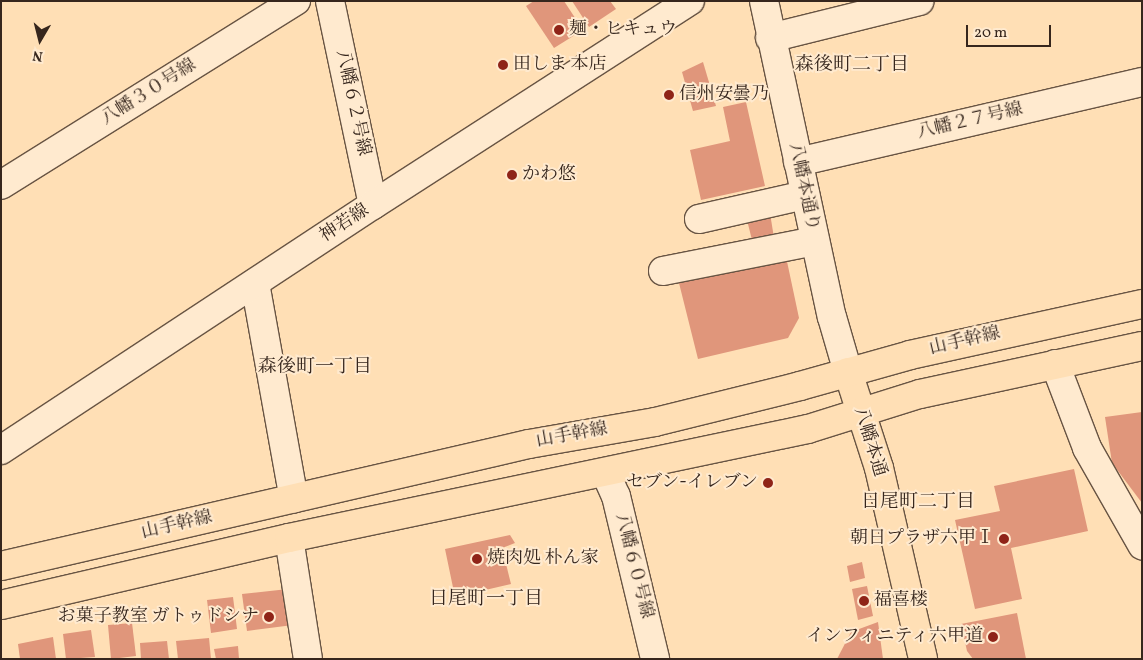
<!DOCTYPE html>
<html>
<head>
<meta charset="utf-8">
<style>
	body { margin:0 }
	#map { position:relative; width:1143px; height:660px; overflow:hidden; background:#ffdfb5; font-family:Vollkorn,"Noto Serif JP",serif }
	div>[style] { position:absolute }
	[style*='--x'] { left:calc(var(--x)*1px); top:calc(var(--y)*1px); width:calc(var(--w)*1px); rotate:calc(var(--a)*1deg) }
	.building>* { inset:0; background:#e0967b }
	.roads { filter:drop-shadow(1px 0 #685443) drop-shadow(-1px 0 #685443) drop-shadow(0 1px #685443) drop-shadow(0 -1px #685443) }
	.street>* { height:28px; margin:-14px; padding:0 14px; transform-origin:14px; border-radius:14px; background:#ffeacf }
	.secondary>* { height:28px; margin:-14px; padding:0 14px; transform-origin:14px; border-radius:14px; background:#ffeacf }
	.primary>* { height:28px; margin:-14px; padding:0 14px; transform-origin:14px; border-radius:14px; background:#ffdfb5 }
	.dots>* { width:14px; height:14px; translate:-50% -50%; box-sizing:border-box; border:2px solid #ffeacf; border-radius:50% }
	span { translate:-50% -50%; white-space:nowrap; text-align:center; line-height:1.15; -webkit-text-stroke:4px #ffeacf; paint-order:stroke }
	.poi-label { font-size:18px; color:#36261d }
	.left { translate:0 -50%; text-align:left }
	.right { translate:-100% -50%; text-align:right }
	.street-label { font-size:18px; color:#36261d }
	.neighbourhood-label { font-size:19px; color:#36261d }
	.frame { position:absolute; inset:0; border:2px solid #36261d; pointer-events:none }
	.north { position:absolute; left:15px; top:15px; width:50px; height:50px; -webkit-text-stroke:4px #ffeacf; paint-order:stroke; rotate:188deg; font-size:14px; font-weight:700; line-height:20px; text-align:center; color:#36261d }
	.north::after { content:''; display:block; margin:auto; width:18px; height:22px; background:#36261d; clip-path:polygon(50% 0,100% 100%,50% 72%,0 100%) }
	.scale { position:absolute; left:966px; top:25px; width:85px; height:22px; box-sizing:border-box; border:2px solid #36261d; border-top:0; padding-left:6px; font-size:15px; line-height:18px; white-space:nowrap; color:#36261d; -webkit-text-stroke:4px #ffeacf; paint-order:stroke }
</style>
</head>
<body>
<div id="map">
	<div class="building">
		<div style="clip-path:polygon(534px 1px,564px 1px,583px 30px,554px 48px,526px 6px)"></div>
		<div style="clip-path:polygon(572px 1px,610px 1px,616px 9px,589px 27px)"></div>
		<div style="clip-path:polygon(703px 62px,716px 106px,693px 111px,682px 72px)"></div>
		<div style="clip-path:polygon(746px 102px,765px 186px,701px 200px,690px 150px,730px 141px,723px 107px)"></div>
		<div style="clip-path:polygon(769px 207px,775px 244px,754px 248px,745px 212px)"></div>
		<div style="clip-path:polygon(785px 252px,799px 318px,788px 338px,698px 359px,677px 275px)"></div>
		<div style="clip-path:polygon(1142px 412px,1142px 503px,1112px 463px,1105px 417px)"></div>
		<div style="clip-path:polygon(1074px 469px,1088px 531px,1011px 548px,1022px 599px,975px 609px,955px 520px,1000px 511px,994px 486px)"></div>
		<div style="clip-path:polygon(510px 535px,515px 543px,502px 548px,511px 584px,455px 597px,445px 549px)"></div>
		<div style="clip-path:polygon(862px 562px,865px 578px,850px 582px,847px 566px)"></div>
		<div style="clip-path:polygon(867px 586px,873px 616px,858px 620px,852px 589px)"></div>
		<div style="clip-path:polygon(288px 589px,293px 625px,247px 631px,242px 594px)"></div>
		<div style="clip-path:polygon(233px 597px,237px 629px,211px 633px,207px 600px)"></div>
		<div style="clip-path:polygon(1017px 613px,1026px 659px,973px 659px,967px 651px,961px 624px)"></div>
		<div style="clip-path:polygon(878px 622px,883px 659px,837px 659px,851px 632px)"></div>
		<div style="clip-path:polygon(132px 623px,136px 656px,111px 659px,108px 625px)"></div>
		<div style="clip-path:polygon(91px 630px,95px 657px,66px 659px,63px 634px)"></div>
		<div style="clip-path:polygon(53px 637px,56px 659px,20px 659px,18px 644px)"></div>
		<div style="clip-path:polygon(209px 638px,211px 659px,178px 659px,176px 641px)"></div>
		<div style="clip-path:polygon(167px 641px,169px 659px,141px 659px,140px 643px)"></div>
		<div style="clip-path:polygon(238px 646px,239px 659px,216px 659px,214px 649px)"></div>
	</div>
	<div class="roads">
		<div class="street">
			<div style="--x:330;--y:1;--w:208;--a:78.1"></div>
			<div style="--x:770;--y:38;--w:154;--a:-13.9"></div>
			<div style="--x:798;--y:162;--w:353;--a:-13.1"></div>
			<div style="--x:1;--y:185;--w:348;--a:-32"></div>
			<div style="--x:699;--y:219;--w:109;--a:-12.8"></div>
			<div style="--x:663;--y:271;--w:155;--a:-11.2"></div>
			<div style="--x:255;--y:283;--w:219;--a:79.8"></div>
			<div style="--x:1055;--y:364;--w:90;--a:69.1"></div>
			<div style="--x:1087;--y:448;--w:112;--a:60.4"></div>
			<div style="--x:606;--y:474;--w:24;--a:66"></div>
			<div style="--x:616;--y:496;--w:168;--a:76.5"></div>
			<div style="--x:289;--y:538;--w:122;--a:81.1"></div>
		</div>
		<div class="secondary">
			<div style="--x:764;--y:1;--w:323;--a:77.9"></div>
			<div style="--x:832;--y:317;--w:57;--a:73.8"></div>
			<div style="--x:1;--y:450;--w:445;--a:-33.4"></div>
			<div style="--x:373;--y:205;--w:377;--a:-32.8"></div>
		</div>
		<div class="primary">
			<div style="--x:848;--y:372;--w:101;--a:72.1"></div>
			<div style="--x:879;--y:468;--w:196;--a:77"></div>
			<div style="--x:1;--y:566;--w:542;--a:-13.01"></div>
			<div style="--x:529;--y:444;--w:128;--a:-9.9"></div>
			<div style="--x:655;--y:422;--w:149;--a:-13.9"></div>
			<div style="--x:800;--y:386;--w:114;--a:-15.7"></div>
			<div style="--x:910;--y:355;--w:238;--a:-12.4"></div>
			<div style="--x:1;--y:605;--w:296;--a:-13.1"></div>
			<div style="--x:289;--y:538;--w:530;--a:-11.86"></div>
			<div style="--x:808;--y:429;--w:117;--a:-17.4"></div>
			<div style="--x:920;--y:394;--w:227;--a:-12.2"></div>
		</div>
	</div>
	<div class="dots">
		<div style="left:559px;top:30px;background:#8f2418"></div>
		<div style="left:503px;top:65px;background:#8f2418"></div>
		<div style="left:669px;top:95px;background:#8f2418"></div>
		<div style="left:512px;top:175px;background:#8f2418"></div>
		<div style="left:768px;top:483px;background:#8f2418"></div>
		<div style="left:1004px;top:539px;background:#8f2418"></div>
		<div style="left:477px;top:559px;background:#8f2418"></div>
		<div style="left:864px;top:601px;background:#8f2418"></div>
		<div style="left:269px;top:617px;background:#8f2418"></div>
		<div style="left:993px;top:637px;background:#8f2418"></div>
	</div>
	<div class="poi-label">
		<span class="left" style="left:569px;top:30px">麺・ヒキュウ</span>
		<span class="left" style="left:513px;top:65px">田しま 本店</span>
		<span class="left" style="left:679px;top:95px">信州安曇乃</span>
		<span class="left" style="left:522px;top:175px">かわ悠</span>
		<span class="right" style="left:758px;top:483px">セブン-イレブン</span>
		<span class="right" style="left:994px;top:539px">朝日プラザ六甲Ⅰ</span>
		<span class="left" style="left:487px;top:559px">焼肉処 朴ん家</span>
		<span class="left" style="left:874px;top:601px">福喜楼</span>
		<span class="right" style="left:259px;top:617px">お菓子教室 ガトゥドシナ</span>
		<span class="right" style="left:983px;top:637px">インフィニティ六甲道</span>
	</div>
	<div class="street-label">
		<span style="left:149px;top:93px;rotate:-32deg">八幡３０号線</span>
		<span style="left:352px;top:103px;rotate:78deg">八幡６２号線</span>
		<span style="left:970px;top:122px;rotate:-13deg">八幡２７号線</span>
		<span style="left:803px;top:187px;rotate:78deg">八幡本通り</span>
		<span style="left:345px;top:224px;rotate:-33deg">神若線</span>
		<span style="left:965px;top:342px;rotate:-13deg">山手幹線</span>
		<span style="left:572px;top:436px;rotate:-10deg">山手幹線</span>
		<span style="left:869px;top:442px;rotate:73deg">八幡本通</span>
		<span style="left:177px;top:526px;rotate:-13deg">山手幹線</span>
		<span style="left:633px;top:566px;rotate:76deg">八幡６０号線</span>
	</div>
	<div class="neighbourhood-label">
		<span style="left:852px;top:66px">森後町二丁目</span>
		<span style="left:315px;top:368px">森後町一丁目</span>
		<span style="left:918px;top:503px">日尾町二丁目</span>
		<span style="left:486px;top:600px">日尾町一丁目</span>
	</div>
	<div class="frame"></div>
	<div class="north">N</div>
	<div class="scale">20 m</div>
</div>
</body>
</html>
